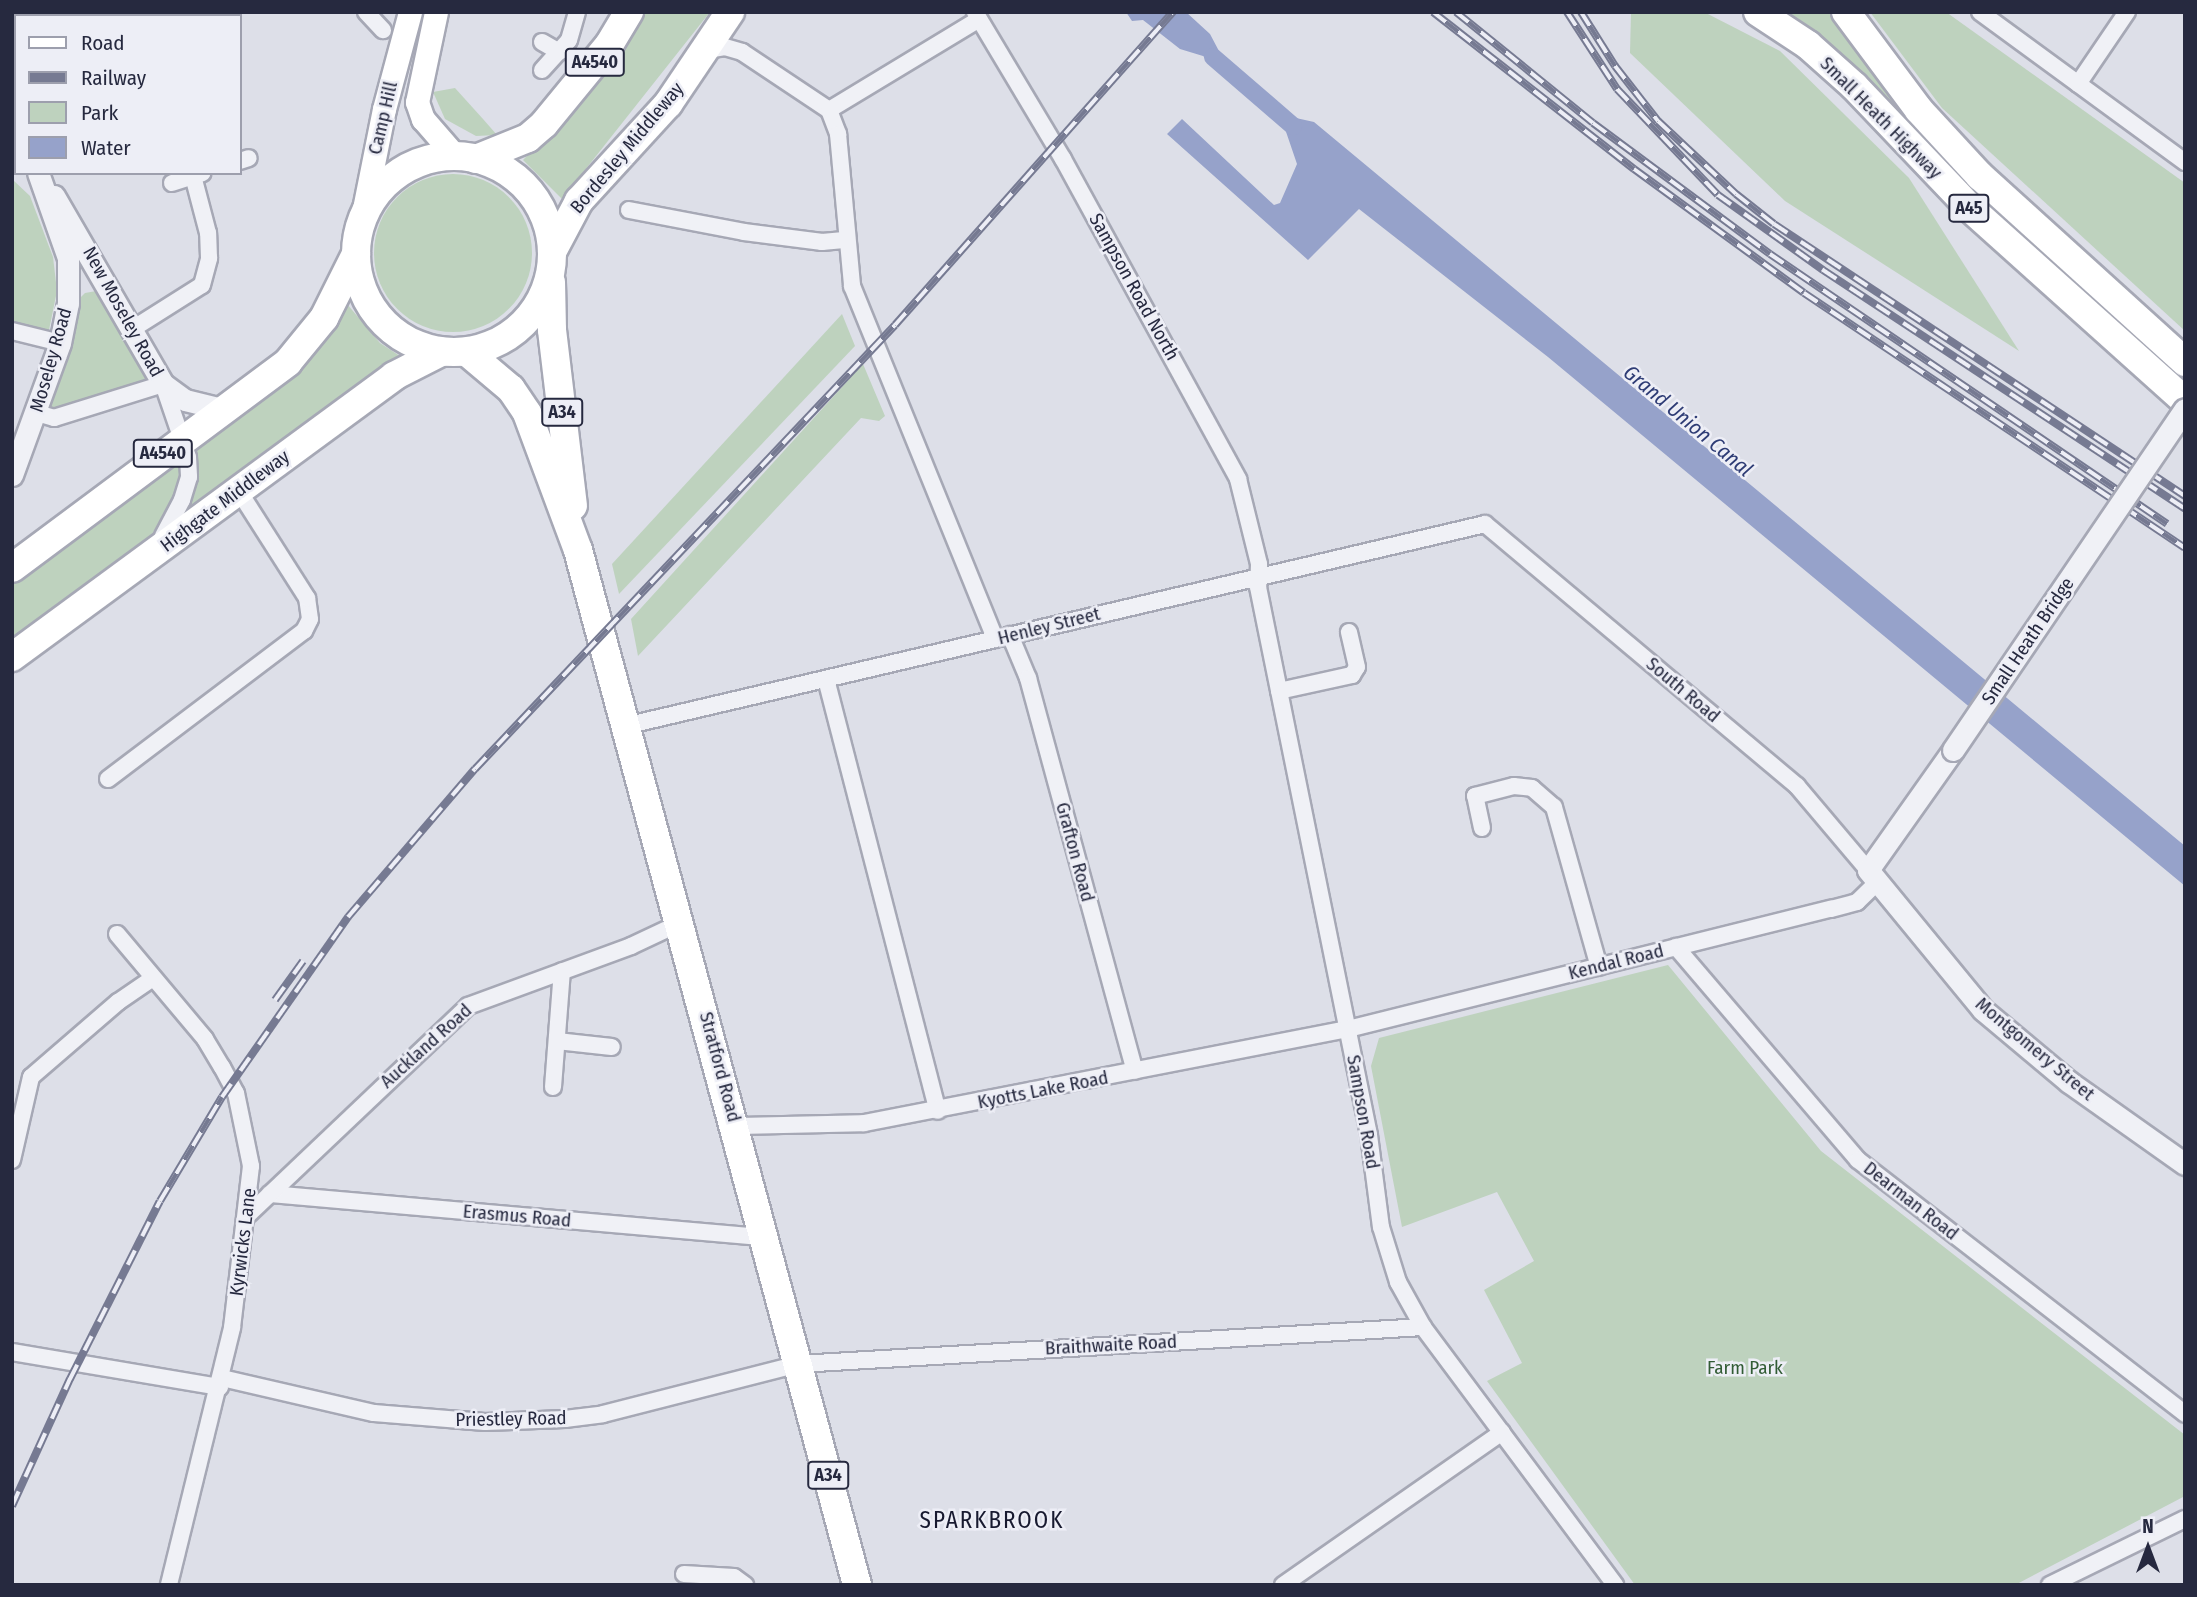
<!DOCTYPE html>
<html>
<head>
<meta charset="utf-8">
<style>
	body { margin:0 }
	#map { position:relative; width:2197px; height:1597px; overflow:hidden; background:#dddfe8; font-family:"Fira Sans Condensed",sans-serif }
	div>[style] { position:absolute }
	[style*='--x'] { left:calc(var(--x)*1px); top:calc(var(--y)*1px); width:calc(var(--w)*1px); rotate:calc(var(--a)*1deg) }
	.green>* { inset:0; background:#bed2be }
	.round { border-radius:50% }
	.water>* { inset:0; background:#96a2ca }
	.canal>* { height:18px; margin:-9px; padding:0 9px; transform-origin:9px; border-radius:9px; background:#96a2ca }
	.roads { filter:drop-shadow(2px 0 #a6a8b5) drop-shadow(-2px 0 #a6a8b5) drop-shadow(0 2px #a6a8b5) drop-shadow(0 -2px #a6a8b5) }
	.minor>* { height:16px; margin:-8px; padding:0 8px; transform-origin:8px; border-radius:8px; background:#f0f1f6 }
	.tertiary>* { height:21px; margin:-10.5px; padding:0 10.5px; transform-origin:10.5px; border-radius:10.5px; background:#f0f1f6 }
	.secondary>* { height:23px; margin:-11.5px; padding:0 11.5px; transform-origin:11.5px; border-radius:11.5px; background:#fff }
	.trunk>* { height:28px; margin:-14px; padding:0 14px; transform-origin:14px; border-radius:14px; background:#fff }
	.trunk>.ring { margin:-14px; padding:0; box-sizing:content-box; background:none; border:28px solid #fff; border-radius:50% }
	.rail>* { height:8px; margin-top:-4px; transform-origin:0; background:repeating-linear-gradient(90deg,#edeef6 0 16px,#767a92 0 32px); box-sizing:border-box; border-block:2px solid #767a92 }
	.bridges { filter:drop-shadow(2px 0 #a6a8b5) drop-shadow(-2px 0 #a6a8b5) drop-shadow(0 2px #a6a8b5) drop-shadow(0 -2px #a6a8b5) }
	.tertiary-bridge>* { height:21px; margin:-10.5px; padding:0 10.5px; transform-origin:10.5px; border-radius:10.5px; background:#f0f1f6 }
	span { translate:-50% -50%; white-space:nowrap; text-align:center; line-height:1.15; -webkit-text-stroke:5px #edeef6; paint-order:stroke }
	.shield-label span { padding:2px 5px; background:#edeef6; border:2px solid; border-radius:5px; -webkit-text-stroke-width:0 }
	.shield-label { font-size:18px; color:#26293f; font-weight:700 }
	.street-label { font-size:19px; color:#26293f }
	.park-label { font-size:19px; color:#325c35 }
	.water-label { font-size:21px; color:#2e3c75; font-style:italic }
	.quarter-label { font-size:23px; color:#181a30; letter-spacing:2px }
	.frame { position:absolute; inset:0; border:14px solid #26293f; pointer-events:none }
	.legend { position:absolute; left:14px; top:14px; width:228px; height:161px; box-sizing:border-box; background:#edeef6; border:2px solid #9d9fad; margin:0; padding:9px 12px; list-style:none; font-size:21px; color:#26293f }
	.legend li { display:flex; align-items:center; gap:14px; height:35px }
	.legend b { width:35px; border:2px solid #9d9fad }
	.north { position:absolute; left:2113px; top:1513px; width:70px; height:70px; -webkit-text-stroke:5px #edeef6; paint-order:stroke; rotate:0deg; font-size:19px; font-weight:700; line-height:28px; text-align:center; color:#26293f }
	.north::after { content:''; display:block; margin:auto; width:24px; height:32px; background:#26293f; clip-path:polygon(50% 0,100% 100%,50% 72%,0 100%) }
</style>
</head>
<body>
<div id="map">
	<div class="green">
		<div style="clip-path:polygon(646px 12px,710px 12px,562px 199px,523px 160px,596px 86px)"></div>
		<div style="clip-path:polygon(1631px 12px,1704px 12px,1780px 51px,1909px 178px,2019px 351px,1785px 201px,1630px 53px)"></div>
		<div style="clip-path:polygon(1779px 12px,1835px 12px,2185px 375px,2185px 395px)"></div>
		<div style="clip-path:polygon(1870px 12px,1946px 12px,2185px 183px,2185px 331px,1942px 108px)"></div>
		<div style="clip-path:polygon(455px 88px,483px 119px,497px 135px,476px 136px,445px 119px,433px 92px)"></div>
		<div class="round" style="left:374px;top:174px;width:158px;height:158px"></div>
		<div style="clip-path:polygon(12px 179px,30px 196px,53px 257px,57px 291px,48px 335px,12px 326px)"></div>
		<div style="clip-path:polygon(102px 290px,153px 380px,60px 411px,49px 408px,78px 300px,85px 293px)"></div>
		<div style="clip-path:polygon(347px 304px,380px 343px,406px 360px,182px 522px,194px 471px,193px 447px,300px 366px,327px 338px)"></div>
		<div style="clip-path:polygon(842px 314px,855px 346px,619px 594px,612px 564px)"></div>
		<div style="clip-path:polygon(863px 364px,885px 416px,879px 421px,861px 418px,638px 656px,631px 619px)"></div>
		<div style="clip-path:polygon(182px 456px,176px 491px,152px 538px,12px 649px,12px 580px)"></div>
		<div style="clip-path:polygon(1668px 965px,1821px 1151px,2185px 1435px,2185px 1496px,2015px 1585px,1635px 1585px,1487px 1381px,1522px 1363px,1484px 1290px,1534px 1261px,1497px 1192px,1402px 1227px,1371px 1066px,1379px 1038px)"></div>
	</div>
	<div class="water">
		<div style="clip-path:polygon(1126px 12px,1186px 12px,1210px 34px,1230px 72px,1226px 74px,1203px 56px,1180px 49px,1143px 20px,1132px 21px)"></div>
		<div style="clip-path:polygon(1277px 108px,1287px 116px,1314px 122px,2185px 846px,2185px 886px,1548px 357px,1359px 209px,1308px 260px,1167px 134px,1182px 119px,1274px 205px,1280px 203px,1297px 164px,1282px 120px,1273px 113px)"></div>
	</div>
	<div class="canal">
		<div style="--x:1213;--y:57;--w:106;--a:40.8"></div>
	</div>
	<div class="roads">
		<div class="minor">
			<div style="--x:366;--y:12;--w:25;--a:47"></div>
			<div style="--x:975;--y:12;--w:171;--a:59.1"></div>
			<div style="--x:1063;--y:159;--w:365;--a:61.3"></div>
			<div style="--x:1238;--y:479;--w:88;--a:76.1"></div>
			<div style="--x:1259;--y:564;--w:23;--a:92"></div>
			<div style="--x:1258;--y:587;--w:559;--a:78.55"></div>
			<div style="--x:1369;--y:1135;--w:93;--a:82.6"></div>
			<div style="--x:1381;--y:1227;--w:58;--a:72.8"></div>
			<div style="--x:1398;--y:1282;--w:51;--a:60.9"></div>
			<div style="--x:1423;--y:1327;--w:322;--a:53.3"></div>
			<div style="--x:1980;--y:12;--w:254;--a:36.2"></div>
			<div style="--x:542;--y:42;--w:20;--a:30"></div>
			<div style="--x:707;--y:50;--w:18;--a:-9"></div>
			<div style="--x:725;--y:47;--w:18;--a:16"></div>
			<div style="--x:742;--y:52;--w:105;--a:33.7"></div>
			<div style="--x:829;--y:110;--w:26;--a:69"></div>
			<div style="--x:838;--y:134;--w:153;--a:84.7"></div>
			<div style="--x:852;--y:286;--w:381;--a:67.9"></div>
			<div style="--x:542;--y:70;--w:40;--a:-48"></div>
			<div style="--x:569;--y:40;--w:29;--a:-74"></div>
			<div style="--x:2078;--y:84;--w:87;--a:-55.8"></div>
			<div style="--x:829;--y:110;--w:175;--a:-31.2"></div>
			<div style="--x:240;--y:161;--w:9;--a:-18"></div>
			<div style="--x:172;--y:183;--w:32;--a:-18"></div>
			<div style="--x:629;--y:210;--w:117;--a:10.8"></div>
			<div style="--x:744;--y:232;--w:79;--a:7.3"></div>
			<div style="--x:822;--y:242;--w:22;--a:-5"></div>
			<div style="--x:134;--y:328;--w:80;--a:-32.3"></div>
			<div style="--x:202;--y:285;--w:28;--a:-75"></div>
			<div style="--x:209;--y:258;--w:25;--a:-92"></div>
			<div style="--x:208;--y:233;--w:59;--a:-104.7"></div>
			<div style="--x:12;--y:331;--w:49;--a:14"></div>
			<div style="--x:37;--y:413;--w:18;--a:16"></div>
			<div style="--x:54;--y:418;--w:114;--a:-17.3"></div>
			<div style="--x:163;--y:384;--w:77;--a:71.1"></div>
			<div style="--x:188;--y:457;--w:20;--a:87"></div>
			<div style="--x:189;--y:477;--w:24;--a:107"></div>
			<div style="--x:182;--y:500;--w:41;--a:117.8"></div>
			<div style="--x:1010;--y:635;--w:47;--a:67.3"></div>
			<div style="--x:1028;--y:678;--w:407;--a:74.8"></div>
			<div style="--x:826;--y:679;--w:446;--a:75.5"></div>
			<div style="--x:1279;--y:691;--w:75;--a:-12.4"></div>
			<div style="--x:1352;--y:675;--w:9;--a:-58"></div>
			<div style="--x:1357;--y:667;--w:36;--a:-103"></div>
			<div style="--x:629;--y:725;--w:879;--a:-13.21"></div>
			<div style="--x:1485;--y:524;--w:407;--a:40"></div>
			<div style="--x:1797;--y:786;--w:110;--a:49.8"></div>
			<div style="--x:108;--y:779;--w:246;--a:-37.1"></div>
			<div style="--x:304;--y:631;--w:13;--a:-63"></div>
			<div style="--x:310;--y:619;--w:21;--a:-98"></div>
			<div style="--x:307;--y:598;--w:125;--a:-122.5"></div>
			<div style="--x:1482;--y:828;--w:33;--a:-102"></div>
			<div style="--x:1475;--y:796;--w:40;--a:-14.4"></div>
			<div style="--x:1514;--y:786;--w:18;--a:6"></div>
			<div style="--x:1532;--y:788;--w:29;--a:41"></div>
			<div style="--x:1554;--y:807;--w:166;--a:74.3"></div>
			<div style="--x:117;--y:934;--w:137;--a:50"></div>
			<div style="--x:205;--y:1039;--w:33;--a:59"></div>
			<div style="--x:222;--y:1067;--w:30;--a:62"></div>
			<div style="--x:236;--y:1093;--w:75;--a:78.4"></div>
			<div style="--x:251;--y:1166;--w:163;--a:96.7"></div>
			<div style="--x:232;--y:1328;--w:265;--a:103.8"></div>
			<div style="--x:1676;--y:947;--w:280;--a:49.5"></div>
			<div style="--x:1858;--y:1160;--w:414;--a:37.8"></div>
			<div style="--x:557;--y:1041;--w:55;--a:6.2"></div>
			<div style="--x:553;--y:1087;--w:116;--a:-85.6"></div>
			<div style="--x:736;--y:1126;--w:128;--a:-1.3"></div>
			<div style="--x:864;--y:1123;--w:493;--a:-11"></div>
			<div style="--x:1348;--y:1029;--w:498;--a:-14"></div>
			<div style="--x:1831;--y:909;--w:27;--a:-15"></div>
			<div style="--x:1857;--y:902;--w:29;--a:-44"></div>
			<div style="--x:12;--y:1160;--w:85;--a:-77.1"></div>
			<div style="--x:31;--y:1077;--w:115;--a:-40.8"></div>
			<div style="--x:118;--y:1002;--w:42;--a:-34.4"></div>
			<div style="--x:270;--y:1194;--w:496;--a:5"></div>
			<div style="--x:249;--y:1214;--w:302;--a:-43.5"></div>
			<div style="--x:468;--y:1006;--w:174;--a:-20.2"></div>
			<div style="--x:631;--y:946;--w:54;--a:-25.1"></div>
			<div style="--x:12;--y:1352;--w:211;--a:9.6"></div>
			<div style="--x:222;--y:1378;--w:156;--a:13"></div>
			<div style="--x:374;--y:1413;--w:111;--a:4.6"></div>
			<div style="--x:485;--y:1422;--w:80;--a:-2.1"></div>
			<div style="--x:565;--y:1419;--w:38;--a:-7"></div>
			<div style="--x:603;--y:1414;--w:202;--a:-14.3"></div>
			<div style="--x:799;--y:1364;--w:625;--a:-3.39"></div>
			<div style="--x:684;--y:1574;--w:50;--a:3.4"></div>
			<div style="--x:734;--y:1577;--w:14;--a:36"></div>
			<div style="--x:1283;--y:1585;--w:267;--a:-34.9"></div>
			<div style="--x:2050;--y:1585;--w:150;--a:-26.1"></div>
		</div>
		<div class="tertiary">
			<div style="--x:12;--y:141;--w:6;--a:45"></div>
			<div style="--x:54;--y:196;--w:217;--a:59.9"></div>
			<div style="--x:163;--y:384;--w:27;--a:36"></div>
			<div style="--x:185;--y:400;--w:42;--a:13.7"></div>
			<div style="--x:12;--y:475;--w:140;--a:-70"></div>
			<div style="--x:60;--y:343;--w:41;--a:-78.7"></div>
			<div style="--x:68;--y:303;--w:45;--a:-90"></div>
			<div style="--x:68;--y:258;--w:90;--a:-109.4"></div>
			<div style="--x:1953;--y:750;--w:147;--a:125.3"></div>
			<div style="--x:1868;--y:870;--w:181;--a:50.6"></div>
			<div style="--x:1983;--y:1010;--w:112;--a:39.9"></div>
			<div style="--x:2069;--y:1082;--w:142;--a:35.3"></div>
		</div>
		<div class="secondary">
			<div style="--x:436;--y:12;--w:92;--a:101.9"></div>
			<div style="--x:417;--y:102;--w:18;--a:71"></div>
			<div style="--x:423;--y:119;--w:50;--a:49"></div>
			<div style="--x:361;--y:224;--w:117;--a:-78.7"></div>
			<div style="--x:384;--y:109;--w:100;--a:-75"></div>
		</div>
		<div class="trunk">
			<div style="--x:1758;--y:12;--w:60;--a:33.4"></div>
			<div style="--x:1808;--y:45;--w:62;--a:41.7"></div>
			<div style="--x:1854;--y:86;--w:170;--a:46.4"></div>
			<div style="--x:1971;--y:209;--w:288;--a:41.9"></div>
			<div style="--x:1846;--y:12;--w:122;--a:53.3"></div>
			<div style="--x:1919;--y:110;--w:90;--a:47.3"></div>
			<div style="--x:1980;--y:176;--w:277;--a:42.2"></div>
			<div class="ring" style="left:356px;top:156px;width:168px;height:168px"></div>
			<div style="--x:476;--y:159;--w:56;--a:-22"></div>
			<div style="--x:528;--y:138;--w:21;--a:-41"></div>
			<div style="--x:544;--y:124;--w:102;--a:-50.6"></div>
			<div style="--x:609;--y:45;--w:39;--a:-59"></div>
			<div style="--x:552;--y:252;--w:58;--a:-62.1"></div>
			<div style="--x:579;--y:201;--w:132;--a:-47.5"></div>
			<div style="--x:668;--y:104;--w:111;--a:-56"></div>
			<div style="--x:551;--y:282;--w:48;--a:88.8"></div>
			<div style="--x:552;--y:330;--w:177;--a:83.2"></div>
			<div style="--x:467;--y:352;--w:57;--a:40.1"></div>
			<div style="--x:511;--y:389;--w:29;--a:56"></div>
			<div style="--x:527;--y:413;--w:146;--a:69.6"></div>
			<div style="--x:578;--y:550;--w:1072;--a:74.91"></div>
			<div style="--x:12;--y:568;--w:344;--a:-36.7"></div>
			<div style="--x:288;--y:362;--w:57;--a:-50.7"></div>
			<div style="--x:324;--y:318;--w:72;--a:-63.4"></div>
			<div style="--x:12;--y:657;--w:474;--a:-36.3"></div>
			<div style="--x:394;--y:376;--w:53;--a:-27.1"></div>
		</div>
	</div>
	<div class="rail">
		<div style="--x:1433;--y:12;--w:255;--a:38"></div>
		<div style="--x:1634;--y:169;--w:210;--a:36.1"></div>
		<div style="--x:1804;--y:293;--w:458;--a:33.8"></div>
		<div style="--x:1456;--y:12;--w:176;--a:39"></div>
		<div style="--x:1593;--y:123;--w:220;--a:36.5"></div>
		<div style="--x:1770;--y:254;--w:480;--a:34.2"></div>
		<div style="--x:1567;--y:12;--w:92;--a:57"></div>
		<div style="--x:1617;--y:89;--w:146;--a:46.4"></div>
		<div style="--x:1718;--y:195;--w:129;--a:35.5"></div>
		<div style="--x:1823;--y:270;--w:434;--a:33.4"></div>
		<div style="--x:1581;--y:12;--w:64;--a:57.8"></div>
		<div style="--x:1615;--y:66;--w:70;--a:52"></div>
		<div style="--x:1658;--y:121;--w:107;--a:43.1"></div>
		<div style="--x:1736;--y:194;--w:48;--a:38.3"></div>
		<div style="--x:1774;--y:224;--w:493;--a:33.5"></div>
		<div style="--x:275;--y:1000;--w:48;--a:-54.3"></div>
		<div style="--x:12;--y:1506;--w:140;--a:-65.5"></div>
		<div style="--x:70;--y:1379;--w:199;--a:-63.2"></div>
		<div style="--x:160;--y:1201;--w:121;--a:-59.2"></div>
		<div style="--x:222;--y:1097;--w:220;--a:-55"></div>
		<div style="--x:348;--y:917;--w:195;--a:-49.4"></div>
		<div style="--x:475;--y:769;--w:611;--a:-46.59"></div>
		<div style="--x:895;--y:325;--w:419;--a:-48.4"></div>
	</div>
	<div class="bridges">
		<div class="tertiary-bridge">
			<div style="--x:1953;--y:750;--w:412;--a:-55.8"></div>
		</div>
	</div>
	<div class="shield-label">
		<span style="left:595px;top:62px">A4540</span>
		<span style="left:1969px;top:208px">A45</span>
		<span style="left:562px;top:412px">A34</span>
		<span style="left:163px;top:453px">A4540</span>
		<span style="left:828px;top:1475px">A34</span>
	</div>
	<div class="street-label">
		<span style="left:383px;top:118px;rotate:-77deg">Camp Hill</span>
		<span style="left:1881px;top:118px;rotate:45deg">Small Heath Highway</span>
		<span style="left:627px;top:148px;rotate:-50deg">Bordesley Middleway</span>
		<span style="left:1134px;top:287px;rotate:61deg">Sampson Road North</span>
		<span style="left:123px;top:312px;rotate:61deg">New Moseley Road</span>
		<span style="left:51px;top:360px;rotate:-74deg">Moseley Road</span>
		<span style="left:225px;top:501px;rotate:-37deg">Highgate Middleway</span>
		<span style="left:1049px;top:626px;rotate:-14deg">Henley Street</span>
		<span style="left:2028px;top:641px;rotate:-56deg">Small Heath Bridge</span>
		<span style="left:1683px;top:690px;rotate:40deg">South Road</span>
		<span style="left:1075px;top:852px;rotate:75deg">Grafton Road</span>
		<span style="left:1616px;top:962px;rotate:-14deg">Kendal Road</span>
		<span style="left:426px;top:1046px;rotate:-42deg">Auckland Road</span>
		<span style="left:2035px;top:1049px;rotate:40deg">Montgomery Street</span>
		<span style="left:720px;top:1067px;rotate:75deg">Stratford Road</span>
		<span style="left:1043px;top:1090px;rotate:-11deg">Kyotts Lake Road</span>
		<span style="left:1363px;top:1112px;rotate:80deg">Sampson Road</span>
		<span style="left:1911px;top:1201px;rotate:38deg">Dearman Road</span>
		<span style="left:517px;top:1216px;rotate:5deg">Erasmus Road</span>
		<span style="left:243px;top:1242px;rotate:-83deg">Kyrwicks Lane</span>
		<span style="left:1111px;top:1345px;rotate:-3deg">Braithwaite Road</span>
		<span style="left:511px;top:1419px;rotate:-1deg">Priestley Road</span>
	</div>
	<div class="park-label">
		<span style="left:1745px;top:1368px">Farm Park</span>
	</div>
	<div class="water-label">
		<span style="left:1688px;top:421px;rotate:40deg">Grand Union Canal</span>
	</div>
	<div class="quarter-label">
		<span style="left:992px;top:1520px">SPARKBROOK</span>
	</div>
	<div class="frame"></div>
	<ul class="legend">
	<li><b style="height:9px;background:#fff"></b>Road</li>
	<li><b style="height:9px;background:#767a92"></b>Railway</li>
	<li><b style="height:19px;background:#bed2be"></b>Park</li>
	<li><b style="height:19px;background:#96a2ca"></b>Water</li>
	</ul>
	<div class="north">N</div>
</div>
</body>
</html>
